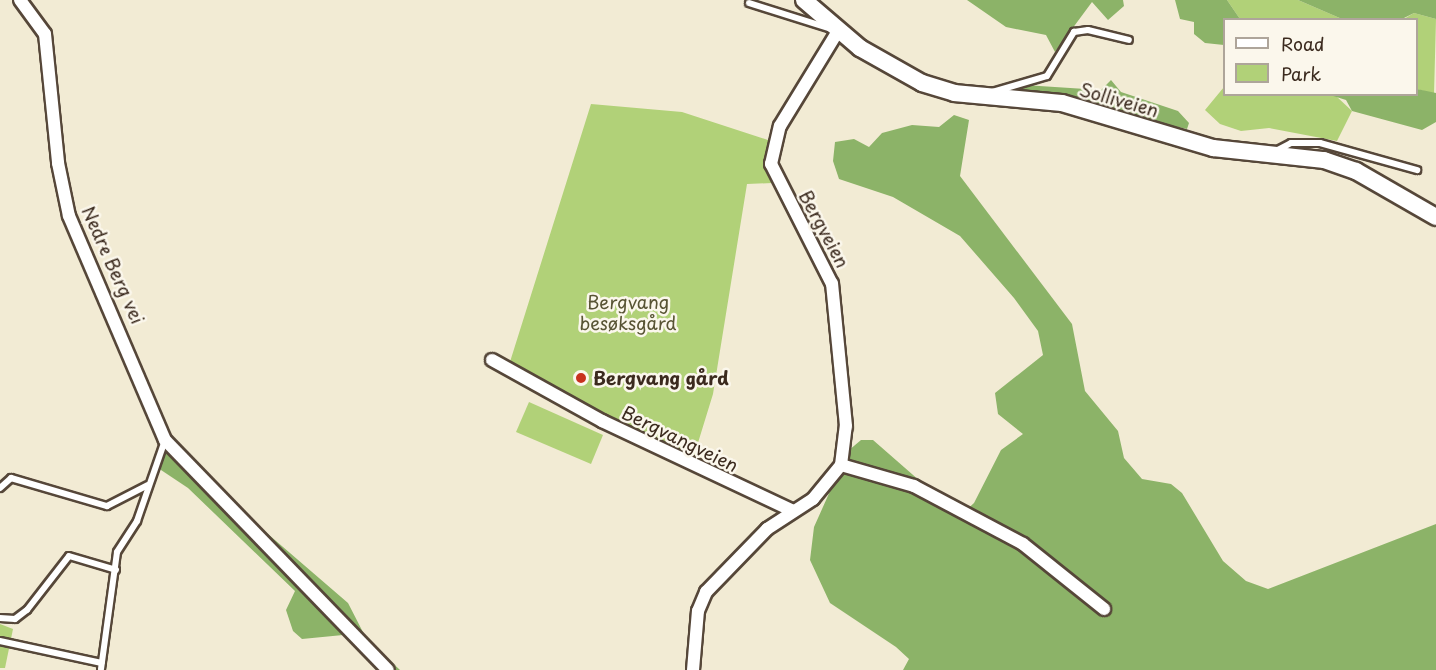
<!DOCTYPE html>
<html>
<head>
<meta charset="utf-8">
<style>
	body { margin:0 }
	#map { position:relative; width:1436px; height:670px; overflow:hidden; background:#f2ebd4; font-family:"Playpen Sans",sans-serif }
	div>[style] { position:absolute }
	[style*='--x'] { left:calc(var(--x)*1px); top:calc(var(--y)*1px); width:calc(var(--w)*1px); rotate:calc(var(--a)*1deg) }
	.green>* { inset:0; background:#b1d178 }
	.forest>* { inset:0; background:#8cb368 }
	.roads { filter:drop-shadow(2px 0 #564739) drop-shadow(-2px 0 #564739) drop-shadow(0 2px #564739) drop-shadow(0 -2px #564739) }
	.lane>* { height:6px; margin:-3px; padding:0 3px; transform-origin:3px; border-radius:3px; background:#fff }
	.street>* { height:12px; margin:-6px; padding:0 6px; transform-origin:6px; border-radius:6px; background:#fff }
	.secondary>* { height:16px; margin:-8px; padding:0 8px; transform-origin:8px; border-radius:8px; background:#fff }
	.dots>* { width:16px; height:16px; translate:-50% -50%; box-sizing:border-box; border:3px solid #fbf7ec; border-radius:50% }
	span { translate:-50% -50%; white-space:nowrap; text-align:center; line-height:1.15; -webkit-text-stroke:5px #fbf7ec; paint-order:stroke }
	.street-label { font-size:18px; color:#3b2a1e }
	.park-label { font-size:18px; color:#585434 }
	.poi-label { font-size:18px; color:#3b2a1e; font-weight:700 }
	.left { translate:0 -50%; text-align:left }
	.legend { position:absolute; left:1223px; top:18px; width:195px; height:78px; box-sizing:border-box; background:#fbf7ec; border:2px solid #aea59a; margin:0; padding:8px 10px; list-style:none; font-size:18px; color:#3b2a1e }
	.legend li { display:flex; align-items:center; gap:12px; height:30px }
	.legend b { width:30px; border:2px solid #aea59a }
</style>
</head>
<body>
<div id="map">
	<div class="green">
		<div style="clip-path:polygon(1227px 0,1298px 0,1342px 19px,1240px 19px)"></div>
		<div style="clip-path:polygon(1414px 13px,1436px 19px,1434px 94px,1417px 89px,1416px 20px,1402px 20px)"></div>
		<div style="clip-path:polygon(1224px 87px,1224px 94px,1335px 95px,1352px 111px,1337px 141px,1269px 128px,1241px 131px,1220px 124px,1205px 110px)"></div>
		<div style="clip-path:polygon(591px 104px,682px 112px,768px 140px,772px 183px,747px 184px,713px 394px,693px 459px,509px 365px)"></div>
		<div style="clip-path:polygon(529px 402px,603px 435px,591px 464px,516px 432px)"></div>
		<div style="clip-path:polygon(0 624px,13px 629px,5px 668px,0 668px)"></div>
	</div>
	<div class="forest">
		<div style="clip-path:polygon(967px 0,1123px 0,1124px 6px,1108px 20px,1092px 2px,1055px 52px,1046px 35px,1006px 27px)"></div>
		<div style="clip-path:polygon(1175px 0,1227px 0,1240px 19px,1224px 20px,1224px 45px,1205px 43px,1194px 34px,1194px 22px,1180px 19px)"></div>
		<div style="clip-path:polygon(1298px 0,1436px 0,1436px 19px,1414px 13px,1402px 19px,1342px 19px)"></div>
		<div style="clip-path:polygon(1111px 80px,1121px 92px,1178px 111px,1189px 123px,1187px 129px,1010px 90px,1024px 85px,1101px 90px)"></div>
		<div style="clip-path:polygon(1417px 89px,1436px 93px,1436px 122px,1422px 130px,1352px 111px,1346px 100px,1330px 95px,1416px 94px)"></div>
		<div style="clip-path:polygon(954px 115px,969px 120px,960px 176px,1072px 324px,1085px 391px,1118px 431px,1124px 458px,1142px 479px,1171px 484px,1182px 493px,1223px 561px,1246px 581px,1268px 589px,1436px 524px,1436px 670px,903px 670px,909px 659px,896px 647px,830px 603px,810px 560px,814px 527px,848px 451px,861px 440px,873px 440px,960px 516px,974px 503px,1001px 450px,1023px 434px,998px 414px,995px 393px,1043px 355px,1038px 331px,1014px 298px,960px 236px,893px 197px,839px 179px,833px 161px,835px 142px,854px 139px,869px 147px,882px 133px,912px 125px,939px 127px)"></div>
		<div style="clip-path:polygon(167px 447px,348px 603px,366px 638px,400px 670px,377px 670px,343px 635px,302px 639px,293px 631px,286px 610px,295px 591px,188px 488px,161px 470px,153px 459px)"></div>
	</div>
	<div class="roads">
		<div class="lane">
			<div style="--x:749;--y:3;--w:84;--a:17.4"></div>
			<div style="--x:989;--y:93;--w:60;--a:-16.3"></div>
			<div style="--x:1047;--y:76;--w:52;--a:-58.5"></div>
			<div style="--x:1074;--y:32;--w:14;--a:-8"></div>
			<div style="--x:1088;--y:30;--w:42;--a:13.7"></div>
			<div style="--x:1274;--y:152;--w:19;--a:-28"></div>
			<div style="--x:1291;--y:143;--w:29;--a:0"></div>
			<div style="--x:1320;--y:143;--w:101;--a:15.6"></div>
			<div style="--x:0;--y:488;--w:15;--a:-42"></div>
			<div style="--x:11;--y:478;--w:100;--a:16.3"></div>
			<div style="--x:107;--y:506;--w:46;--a:-27.1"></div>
			<div style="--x:0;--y:618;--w:15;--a:4"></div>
			<div style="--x:15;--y:619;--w:15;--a:-37"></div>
			<div style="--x:27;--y:610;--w:68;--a:-52.1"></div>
			<div style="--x:69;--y:556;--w:49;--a:16.6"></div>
			<div style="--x:0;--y:641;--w:104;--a:12.2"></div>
			<div style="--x:101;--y:669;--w:118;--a:-82.2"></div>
			<div style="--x:117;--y:552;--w:37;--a:-57"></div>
			<div style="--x:137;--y:521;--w:86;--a:-70.9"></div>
		</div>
		<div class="street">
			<div style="--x:20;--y:0;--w:42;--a:53.7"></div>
			<div style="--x:45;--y:34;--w:130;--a:84.2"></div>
			<div style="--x:58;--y:163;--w:54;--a:78.3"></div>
			<div style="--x:69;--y:216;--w:244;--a:66.8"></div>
			<div style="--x:165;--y:440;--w:320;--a:45.9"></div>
			<div style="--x:492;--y:360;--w:126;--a:29"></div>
			<div style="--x:602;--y:421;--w:209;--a:25.2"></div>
			<div style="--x:841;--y:465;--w:76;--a:16"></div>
			<div style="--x:914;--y:486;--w:123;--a:28"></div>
			<div style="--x:1023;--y:544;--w:104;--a:38.7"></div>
			<div style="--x:693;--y:670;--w:59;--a:-85.2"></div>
			<div style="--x:698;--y:611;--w:21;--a:-67"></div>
			<div style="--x:706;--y:592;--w:88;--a:-45.9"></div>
			<div style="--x:767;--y:529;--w:55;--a:-33.1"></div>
			<div style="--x:813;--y:499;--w:44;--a:-50.5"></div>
			<div style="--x:841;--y:465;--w:39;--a:-83"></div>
			<div style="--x:846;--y:426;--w:143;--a:-95.6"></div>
			<div style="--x:832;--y:284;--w:135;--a:-116.9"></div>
			<div style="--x:771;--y:164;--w:39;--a:-77"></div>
			<div style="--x:780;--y:126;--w:111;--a:-58.6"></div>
		</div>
		<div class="secondary">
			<div style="--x:804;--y:0;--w:74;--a:40.6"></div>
			<div style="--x:860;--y:48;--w:71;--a:29.4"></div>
			<div style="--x:922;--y:83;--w:34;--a:17"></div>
			<div style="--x:954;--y:93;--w:108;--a:5.3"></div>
			<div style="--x:1062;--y:103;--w:158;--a:16.6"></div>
			<div style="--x:1213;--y:148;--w:112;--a:6.2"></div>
			<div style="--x:1324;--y:160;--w:34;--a:19"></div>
			<div style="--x:1356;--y:171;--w:92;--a:29.9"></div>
		</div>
	</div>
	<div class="dots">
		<div style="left:581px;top:378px;background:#c8321e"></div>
	</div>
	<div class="street-label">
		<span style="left:1119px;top:100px;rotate:16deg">Solliveien</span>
		<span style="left:824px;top:229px;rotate:62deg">Bergveien</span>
		<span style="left:113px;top:265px;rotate:66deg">Nedre Berg vei</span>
		<span style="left:680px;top:439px;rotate:26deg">Bergvangveien</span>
	</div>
	<div class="park-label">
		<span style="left:628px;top:313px">Bergvang<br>besøksgård</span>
	</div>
	<div class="poi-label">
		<span class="left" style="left:593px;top:378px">Bergvang gård</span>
	</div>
	<ul class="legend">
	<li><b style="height:8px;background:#fff"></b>Road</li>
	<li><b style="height:16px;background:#b1d178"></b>Park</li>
	</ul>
</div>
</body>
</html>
